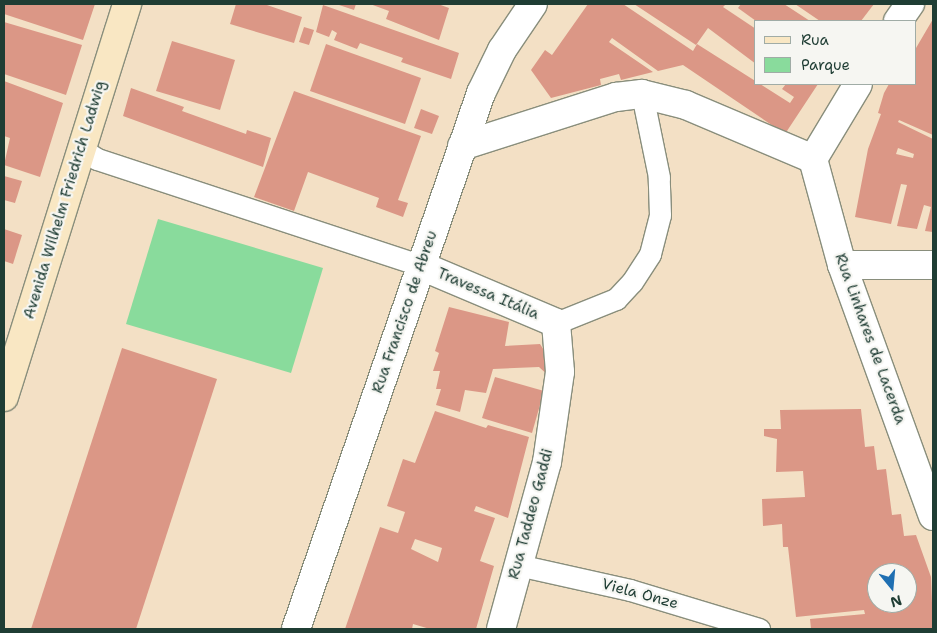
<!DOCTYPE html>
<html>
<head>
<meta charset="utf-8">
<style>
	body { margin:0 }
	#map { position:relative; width:937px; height:633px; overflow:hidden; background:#f3e0c5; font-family:"Shantell Sans",sans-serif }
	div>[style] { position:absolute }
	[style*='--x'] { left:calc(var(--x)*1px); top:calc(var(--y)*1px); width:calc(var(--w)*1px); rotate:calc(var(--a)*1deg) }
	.green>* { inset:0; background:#89db9c }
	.building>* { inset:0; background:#db9786 }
	.roads { filter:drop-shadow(1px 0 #898e7c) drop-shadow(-1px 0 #898e7c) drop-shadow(0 1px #898e7c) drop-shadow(0 -1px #898e7c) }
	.lane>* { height:21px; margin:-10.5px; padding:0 10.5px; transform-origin:10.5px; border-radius:10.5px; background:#fff }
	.street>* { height:28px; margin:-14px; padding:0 14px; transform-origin:14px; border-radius:14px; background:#fff }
	.secondary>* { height:28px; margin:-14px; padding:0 14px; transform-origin:14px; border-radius:14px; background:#f9e7c3 }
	span { translate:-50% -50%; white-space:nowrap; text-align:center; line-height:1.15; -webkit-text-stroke:4.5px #f6f6f2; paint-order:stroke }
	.street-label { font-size:15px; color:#1f3d34 }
	.frame { position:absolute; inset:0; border:5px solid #1f3d34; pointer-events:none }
	.legend { position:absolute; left:754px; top:20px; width:162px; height:65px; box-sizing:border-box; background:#f6f6f2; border:1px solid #a0aca6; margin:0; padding:6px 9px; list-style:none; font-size:15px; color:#1f3d34 }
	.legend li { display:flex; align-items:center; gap:10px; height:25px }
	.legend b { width:25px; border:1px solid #a0aca6 }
	.north { position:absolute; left:867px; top:563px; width:50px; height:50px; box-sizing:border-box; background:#f6f6f2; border:1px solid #a0aca6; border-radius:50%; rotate:163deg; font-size:14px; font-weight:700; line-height:20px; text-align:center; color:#1f3d34 }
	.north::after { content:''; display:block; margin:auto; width:18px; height:22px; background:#1f6fb2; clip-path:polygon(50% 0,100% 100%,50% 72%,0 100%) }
</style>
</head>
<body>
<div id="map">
	<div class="green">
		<div style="clip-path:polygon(158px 219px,323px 268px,291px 373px,126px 324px)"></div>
	</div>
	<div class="building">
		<div style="clip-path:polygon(4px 4px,95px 4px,83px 40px,4px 14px)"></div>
		<div style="clip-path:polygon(236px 4px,264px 4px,302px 17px,294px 43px,230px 24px)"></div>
		<div style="clip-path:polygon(336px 4px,356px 4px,354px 10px)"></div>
		<div style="clip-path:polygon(370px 4px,438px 4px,449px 8px,439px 40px,386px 19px,389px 11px)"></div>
		<div style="clip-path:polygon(588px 4px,623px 4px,693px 51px,697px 44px,790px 103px,794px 97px,782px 89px,786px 84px,818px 84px,785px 134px,683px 65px,658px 71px,612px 38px,609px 42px,653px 72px,621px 80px,619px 74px,600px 79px,601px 85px,551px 98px,531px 70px,545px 50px,552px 55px)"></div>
		<div style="clip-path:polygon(634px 4px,726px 4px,723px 7px,756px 29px,756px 64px,708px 28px,696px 45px)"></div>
		<div style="clip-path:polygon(741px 4px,784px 4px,810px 21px,756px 21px,738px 8px)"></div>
		<div style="clip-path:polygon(795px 4px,874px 4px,861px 21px,820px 21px)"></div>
		<div style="clip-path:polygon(323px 5px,459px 53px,451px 79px,401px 62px,403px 58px,360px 43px,357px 49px,334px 40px,337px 33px,332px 30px,329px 37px,316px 32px)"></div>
		<div style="clip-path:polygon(evenodd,933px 19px,933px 135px,899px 120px,898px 122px,933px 139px,933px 232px,925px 231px,931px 207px,924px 205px,917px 229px,897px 226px,907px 185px,901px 184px,891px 224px,855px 217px,868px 149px,881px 114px,878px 113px,884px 93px,889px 84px,916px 84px,916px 48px,933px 19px,898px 148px,914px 154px,913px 158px,896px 154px,898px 148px)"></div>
		<div style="clip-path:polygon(4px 22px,82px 45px,66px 95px,4px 74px)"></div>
		<div style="clip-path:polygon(304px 27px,314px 30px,309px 45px,299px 42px)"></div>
		<div style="clip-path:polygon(172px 41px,235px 60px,220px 110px,156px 91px)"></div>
		<div style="clip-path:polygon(326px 44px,421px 78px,405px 124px,310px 91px)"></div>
		<div style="clip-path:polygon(4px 81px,63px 103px,40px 177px,4px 165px,10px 138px,4px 136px)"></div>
		<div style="clip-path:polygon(131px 88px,184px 107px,182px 111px,246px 134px,247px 130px,271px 138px,263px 167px,123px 116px)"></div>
		<div style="clip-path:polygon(294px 91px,421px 136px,398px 200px,408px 203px,403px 217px,376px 207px,379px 198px,308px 172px,294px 211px,254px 197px)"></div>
		<div style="clip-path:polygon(421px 109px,439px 116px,432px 134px,414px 128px)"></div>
		<div style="clip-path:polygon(4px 176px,22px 181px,15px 203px,4px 200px)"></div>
		<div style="clip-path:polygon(4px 229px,22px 235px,13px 264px,4px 261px)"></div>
		<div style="clip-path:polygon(449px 307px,509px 322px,505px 346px,540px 344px,547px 355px,550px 377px,539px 367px,493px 369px,486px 393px,465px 390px,460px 412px,436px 405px,441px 389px,436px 389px,440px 371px,433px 371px,439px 353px,435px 351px)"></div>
		<div style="clip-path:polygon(122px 348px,217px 379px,136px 629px,31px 629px)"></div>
		<div style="clip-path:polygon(495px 377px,544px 391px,532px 433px,482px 418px)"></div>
		<div style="clip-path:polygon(evenodd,861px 409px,865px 447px,874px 446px,877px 470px,886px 469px,892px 515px,901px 514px,904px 536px,916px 535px,931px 577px,933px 629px,811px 629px,810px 619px,865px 614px,864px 610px,796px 617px,788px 547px,783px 547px,782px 524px,763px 526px,762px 499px,805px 497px,803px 471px,776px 472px,777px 439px,764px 436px,764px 429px,781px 429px,780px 410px,861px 409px,877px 573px,907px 573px,907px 603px,877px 603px,877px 573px)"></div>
		<div style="clip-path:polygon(evenodd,435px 411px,486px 428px,488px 425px,529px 437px,508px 518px,476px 506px,474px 511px,495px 518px,480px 561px,494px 566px,476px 629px,430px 629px,413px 624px,412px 629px,345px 629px,380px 527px,398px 533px,405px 512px,387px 506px,403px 459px,415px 463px,435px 411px,415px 539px,442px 548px,438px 562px,411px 549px,415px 539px)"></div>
	</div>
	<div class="roads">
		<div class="lane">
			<div style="--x:80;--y:148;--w:20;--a:33"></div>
			<div style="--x:97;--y:159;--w:339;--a:18.2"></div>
			<div style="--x:556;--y:323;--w:65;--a:-21.8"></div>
			<div style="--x:616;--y:299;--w:23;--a:-47"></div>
			<div style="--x:632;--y:282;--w:33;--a:-57"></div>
			<div style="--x:650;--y:254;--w:40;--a:-75.6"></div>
			<div style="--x:660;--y:215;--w:38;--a:-92"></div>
			<div style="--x:659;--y:177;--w:85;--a:-101.6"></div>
			<div style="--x:518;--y:565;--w:115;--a:12.6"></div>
			<div style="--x:630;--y:590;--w:135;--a:16.8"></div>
		</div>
		<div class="street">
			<div style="--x:898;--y:21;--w:21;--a:-55"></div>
			<div style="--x:462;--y:146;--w:162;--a:-17.7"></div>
			<div style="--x:616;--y:97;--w:26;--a:-7"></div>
			<div style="--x:642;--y:94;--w:45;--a:14"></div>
			<div style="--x:686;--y:105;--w:138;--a:23"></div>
			<div style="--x:813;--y:159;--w:110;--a:74.7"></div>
			<div style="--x:842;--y:265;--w:267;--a:70.1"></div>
			<div style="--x:813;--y:159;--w:87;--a:-59"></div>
			<div style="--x:419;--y:265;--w:149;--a:22.9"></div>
			<div style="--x:556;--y:323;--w:49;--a:85.3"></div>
			<div style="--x:560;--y:372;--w:91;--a:98.2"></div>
			<div style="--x:547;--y:462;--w:173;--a:105.4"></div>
			<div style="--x:842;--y:265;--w:91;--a:0"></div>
			<div style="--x:296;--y:629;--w:567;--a:-70.96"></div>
			<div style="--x:481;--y:93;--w:48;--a:-64"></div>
			<div style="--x:502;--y:50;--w:55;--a:-56"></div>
		</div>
		<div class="secondary">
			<div style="--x:4;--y:397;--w:412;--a:-72.6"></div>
		</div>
	</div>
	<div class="street-label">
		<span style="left:65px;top:200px;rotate:-73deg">Avenida Wilhelm Friedrich Ladwig</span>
		<span style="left:488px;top:294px;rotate:23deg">Travessa Itália</span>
		<span style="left:405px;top:312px;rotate:-71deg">Rua Francisco de Abreu</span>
		<span style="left:870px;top:339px;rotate:70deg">Rua Linhares de Lacerda</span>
		<span style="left:531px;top:514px;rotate:-75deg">Rua Taddeo Gaddi</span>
		<span style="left:640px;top:594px;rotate:15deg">Viela Onze</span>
	</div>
	<div class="frame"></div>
	<ul class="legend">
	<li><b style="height:6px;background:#f9e7c3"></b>Rua</li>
	<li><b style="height:14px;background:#89db9c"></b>Parque</li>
	</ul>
	<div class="north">N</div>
</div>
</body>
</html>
